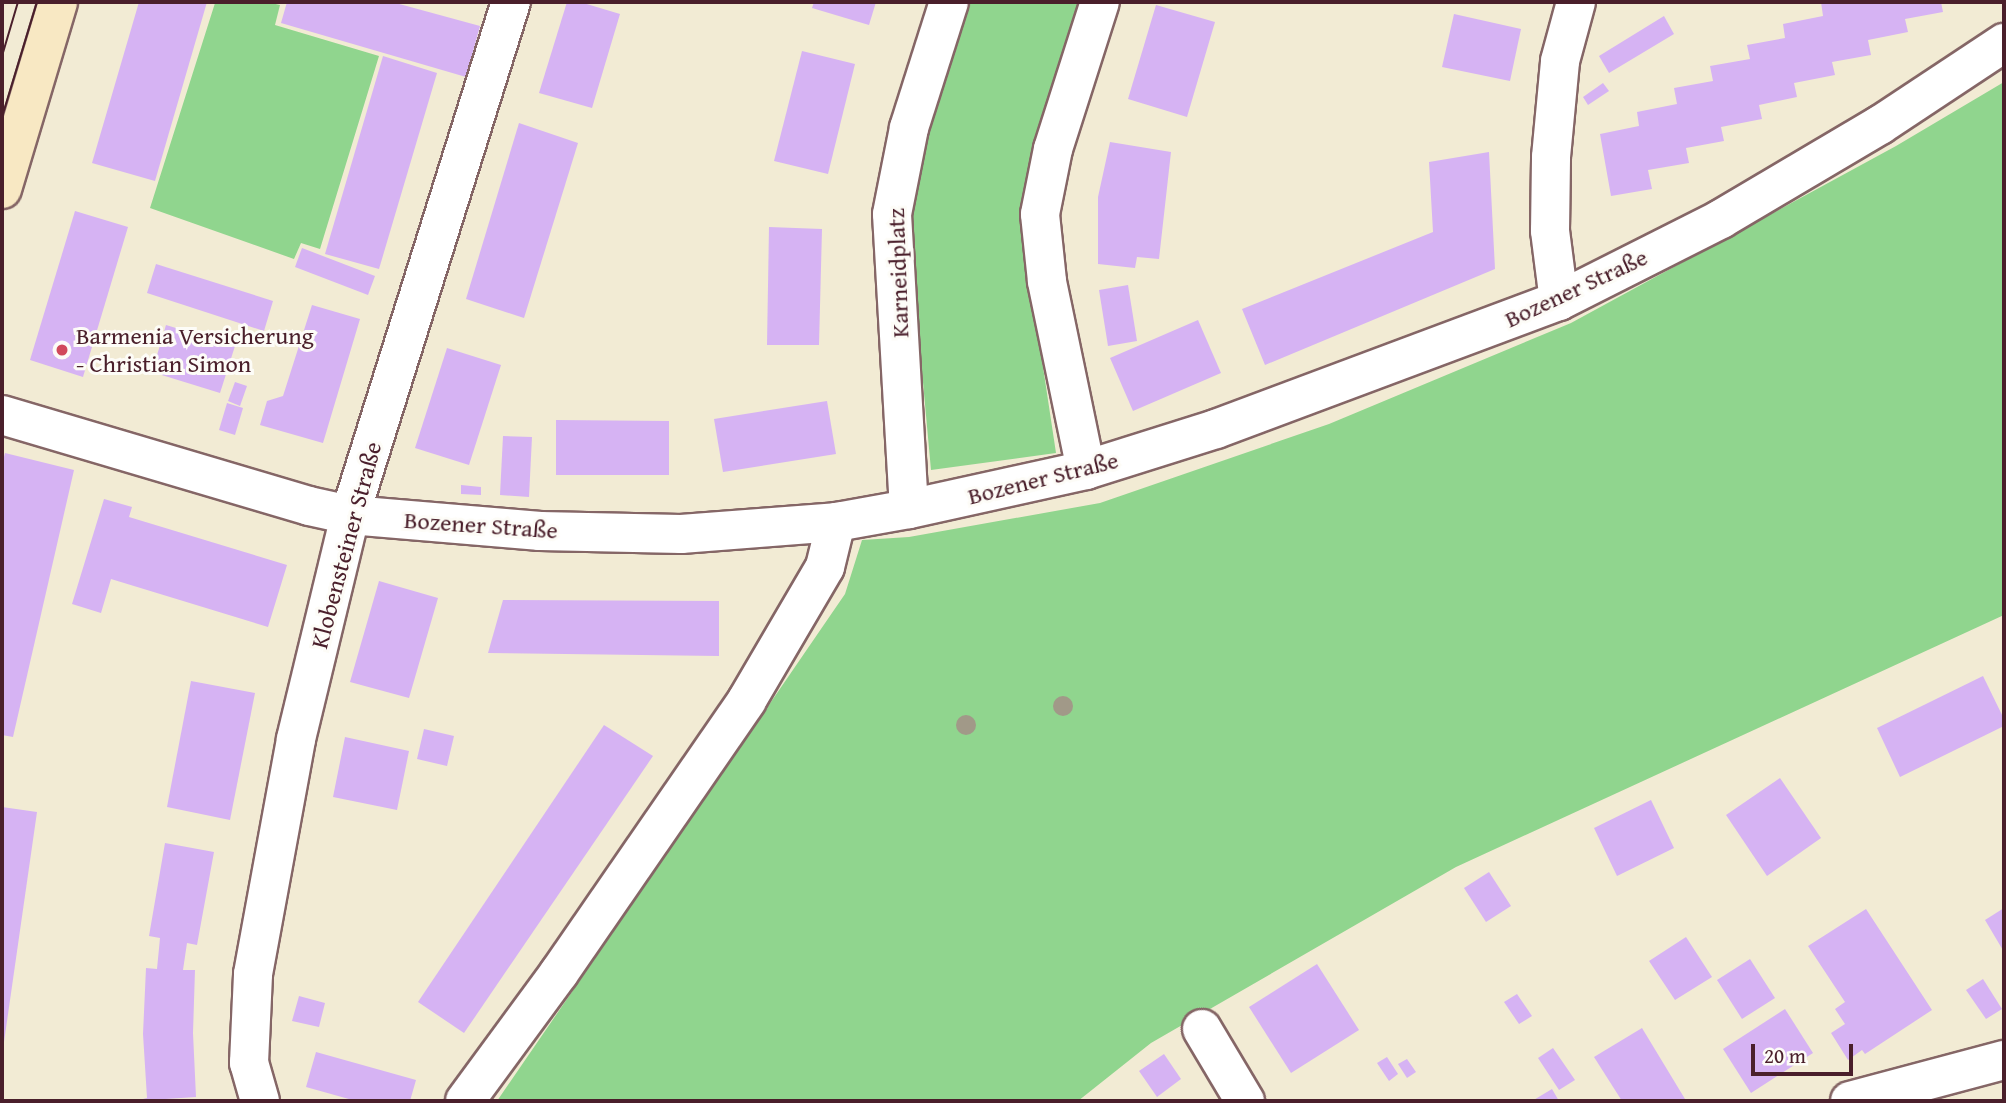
<!DOCTYPE html>
<html>
<head>
<meta charset="utf-8">
<style>
	body { margin:0 }
	#map { position:relative; width:2006px; height:1103px; overflow:hidden; background:#f2ebd4; font-family:"Gentium Book Plus",serif }
	div>[style] { position:absolute }
	[style*='--x'] { left:calc(var(--x)*1px); top:calc(var(--y)*1px); width:calc(var(--w)*1px); rotate:calc(var(--a)*1deg) }
	.green>* { inset:0; background:#90d58e }
	.building>* { inset:0; background:#d6b3f3 }
	.roads { filter:drop-shadow(2px 0 #856666) drop-shadow(-2px 0 #856666) drop-shadow(0 2px #856666) drop-shadow(0 -2px #856666) }
	.street>* { height:38px; margin:-19px; padding:0 19px; transform-origin:19px; border-radius:19px; background:#fff }
	.secondary>* { height:38px; margin:-19px; padding:0 19px; transform-origin:19px; border-radius:19px; background:#f8e8c3 }
	.tram>* { height:2px; margin:-1px; padding:0 1px; transform-origin:1px; border-radius:1px; background:#4a1f2b }
	.trees>* { width:20px; height:20px; margin:-10px; border-radius:50%; background:#a19988 }
	.dots>* { width:19px; height:19px; translate:-50% -50%; box-sizing:border-box; border:4px solid #fdfcf7; border-radius:50% }
	span { translate:-50% -50%; white-space:nowrap; text-align:center; line-height:1.15; -webkit-text-stroke:6px #fdfcf7; paint-order:stroke }
	.street-label { font-size:24px; color:#4a1f2b }
	.poi-label { font-size:24px; color:#4a1f2b }
	.left { translate:0 -50%; text-align:left }
	.frame { position:absolute; inset:0; border:4px solid #4a1f2b; pointer-events:none }
	.scale { position:absolute; left:1751px; top:1044px; width:102px; height:32px; box-sizing:border-box; border:4px solid #4a1f2b; border-top:0; padding-left:9px; font-size:21px; line-height:24px; white-space:nowrap; color:#4a1f2b; -webkit-text-stroke:5px #fdfcf7; paint-order:stroke }
</style>
</head>
<body>
<div id="map">
	<div class="green">
		<div style="clip-path:polygon(221px 2px,267px 2px,280px 5px,275px 25px,379px 56px,320px 249px,301px 243px,294px 259px,150px 208px,215px 3px)"></div>
		<div style="clip-path:polygon(966px 2px,1085px 2px,1027px 261px,1056px 453px,931px 470px,908px 218px,927px 122px)"></div>
		<div style="clip-path:polygon(2004px 82px,2004px 615px,1456px 867px,1151px 1043px,1078px 1101px,497px 1101px,845px 594px,862px 540px,909px 537px,1100px 503px,1329px 424px,1571px 323px,1896px 146px)"></div>
	</div>
	<div class="building">
		<div style="clip-path:polygon(139px 2px,207px 2px,155px 181px,92px 163px)"></div>
		<div style="clip-path:polygon(287px 2px,392px 2px,480px 26px,466px 77px,281px 23px)"></div>
		<div style="clip-path:polygon(567px 2px,580px 2px,620px 14px,592px 108px,539px 93px)"></div>
		<div style="clip-path:polygon(814px 2px,876px 2px,869px 25px,812px 8px)"></div>
		<div style="clip-path:polygon(1821px 2px,1941px 2px,1943px 12px,1905px 19px,1908px 32px,1868px 40px,1871px 55px,1832px 62px,1835px 75px,1794px 83px,1797px 97px,1759px 105px,1762px 119px,1721px 127px,1724px 141px,1686px 148px,1689px 163px,1648px 170px,1652px 189px,1611px 196px,1600px 134px,1639px 126px,1637px 112px,1677px 104px,1674px 88px,1713px 81px,1710px 66px,1750px 59px,1747px 45px,1785px 38px,1783px 24px,1823px 16px)"></div>
		<div style="clip-path:polygon(1156px 5px,1215px 22px,1187px 117px,1128px 99px)"></div>
		<div style="clip-path:polygon(1454px 14px,1521px 29px,1510px 81px,1442px 67px)"></div>
		<div style="clip-path:polygon(1664px 16px,1674px 34px,1609px 73px,1599px 56px)"></div>
		<div style="clip-path:polygon(802px 51px,855px 64px,828px 174px,774px 161px)"></div>
		<div style="clip-path:polygon(383px 56px,437px 73px,379px 269px,325px 254px)"></div>
		<div style="clip-path:polygon(1603px 83px,1609px 91px,1588px 105px,1583px 97px)"></div>
		<div style="clip-path:polygon(519px 123px,578px 143px,524px 318px,466px 299px)"></div>
		<div style="clip-path:polygon(1110px 142px,1171px 152px,1159px 259px,1137px 257px,1135px 268px,1098px 264px,1098px 197px)"></div>
		<div style="clip-path:polygon(1489px 152px,1495px 269px,1265px 365px,1242px 309px,1433px 232px,1429px 162px)"></div>
		<div style="clip-path:polygon(75px 211px,128px 227px,83px 377px,30px 360px)"></div>
		<div style="clip-path:polygon(769px 227px,822px 229px,819px 345px,767px 345px)"></div>
		<div style="clip-path:polygon(302px 248px,375px 276px,368px 295px,295px 267px)"></div>
		<div style="clip-path:polygon(156px 264px,273px 301px,264px 331px,147px 293px)"></div>
		<div style="clip-path:polygon(1128px 285px,1137px 341px,1108px 346px,1099px 290px)"></div>
		<div style="clip-path:polygon(312px 305px,360px 319px,323px 443px,260px 425px,267px 401px,283px 396px)"></div>
		<div style="clip-path:polygon(1198px 320px,1221px 373px,1133px 411px,1110px 358px)"></div>
		<div style="clip-path:polygon(166px 325px,235px 346px,220px 393px,152px 372px)"></div>
		<div style="clip-path:polygon(447px 348px,501px 365px,469px 465px,415px 448px)"></div>
		<div style="clip-path:polygon(235px 382px,247px 386px,240px 406px,228px 401px)"></div>
		<div style="clip-path:polygon(827px 401px,836px 454px,723px 472px,714px 419px)"></div>
		<div style="clip-path:polygon(227px 403px,243px 408px,235px 435px,219px 430px)"></div>
		<div style="clip-path:polygon(556px 420px,669px 421px,669px 475px,556px 475px)"></div>
		<div style="clip-path:polygon(503px 436px,532px 437px,529px 497px,500px 495px)"></div>
		<div style="clip-path:polygon(5px 453px,74px 470px,13px 737px,2px 735px,2px 465px)"></div>
		<div style="clip-path:polygon(461px 485px,481px 487px,481px 495px,461px 494px)"></div>
		<div style="clip-path:polygon(104px 499px,132px 507px,129px 517px,287px 565px,268px 627px,111px 579px,101px 613px,72px 604px)"></div>
		<div style="clip-path:polygon(379px 581px,438px 598px,409px 698px,350px 682px)"></div>
		<div style="clip-path:polygon(503px 600px,719px 601px,719px 656px,488px 653px)"></div>
		<div style="clip-path:polygon(1983px 676px,2004px 719px,2004px 726px,1900px 777px,1877px 728px)"></div>
		<div style="clip-path:polygon(191px 681px,255px 693px,230px 820px,167px 807px)"></div>
		<div style="clip-path:polygon(604px 725px,653px 756px,464px 1033px,418px 1002px)"></div>
		<div style="clip-path:polygon(424px 729px,454px 736px,447px 766px,417px 759px)"></div>
		<div style="clip-path:polygon(345px 737px,409px 751px,397px 810px,333px 797px)"></div>
		<div style="clip-path:polygon(1780px 778px,1821px 838px,1767px 876px,1726px 815px)"></div>
		<div style="clip-path:polygon(1651px 800px,1674px 848px,1617px 876px,1594px 828px)"></div>
		<div style="clip-path:polygon(2px 807px,37px 812px,3px 1049px,2px 1049px)"></div>
		<div style="clip-path:polygon(165px 843px,214px 852px,197px 945px,187px 943px,183px 970px,195px 970px,193px 1033px,196px 1097px,135px 1101px,147px 1098px,143px 1034px,146px 968px,157px 969px,160px 938px,149px 936px)"></div>
		<div style="clip-path:polygon(1489px 872px,1511px 906px,1486px 922px,1464px 888px)"></div>
		<div style="clip-path:polygon(2004px 908px,2004px 952px,1985px 920px)"></div>
		<div style="clip-path:polygon(1866px 909px,1932px 1010px,1865px 1054px,1862px 1050px,1848px 1060px,1831px 1033px,1845px 1024px,1835px 1009px,1845px 1002px,1808px 946px)"></div>
		<div style="clip-path:polygon(1686px 937px,1712px 977px,1675px 1000px,1649px 961px)"></div>
		<div style="clip-path:polygon(1750px 959px,1775px 998px,1742px 1019px,1717px 980px)"></div>
		<div style="clip-path:polygon(1317px 964px,1359px 1030px,1291px 1073px,1249px 1007px)"></div>
		<div style="clip-path:polygon(1983px 979px,2002px 1009px,1986px 1019px,1966px 990px)"></div>
		<div style="clip-path:polygon(1517px 994px,1532px 1016px,1519px 1024px,1504px 1002px)"></div>
		<div style="clip-path:polygon(299px 996px,325px 1003px,319px 1027px,292px 1021px)"></div>
		<div style="clip-path:polygon(1785px 1009px,1813px 1053px,1751px 1093px,1723px 1049px)"></div>
		<div style="clip-path:polygon(1642px 1028px,1685px 1099px,1681px 1101px,1622px 1101px,1594px 1057px)"></div>
		<div style="clip-path:polygon(1553px 1048px,1575px 1080px,1559px 1090px,1538px 1058px)"></div>
		<div style="clip-path:polygon(316px 1052px,416px 1080px,410px 1101px,356px 1101px,306px 1087px)"></div>
		<div style="clip-path:polygon(1164px 1054px,1181px 1079px,1157px 1097px,1139px 1071px)"></div>
		<div style="clip-path:polygon(1387px 1057px,1398px 1074px,1389px 1081px,1377px 1063px)"></div>
		<div style="clip-path:polygon(1407px 1059px,1416px 1072px,1407px 1078px,1398px 1064px)"></div>
		<div style="clip-path:polygon(1552px 1089px,1559px 1101px,1532px 1101px)"></div>
	</div>
	<div class="roads">
		<div class="street">
			<div style="--x:1559;--y:301;--w:71;--a:-97.3"></div>
			<div style="--x:1550;--y:231;--w:74;--a:-89.2"></div>
			<div style="--x:1551;--y:157;--w:96;--a:-84.6"></div>
			<div style="--x:1560;--y:61;--w:61;--a:-74.8"></div>
			<div style="--x:2;--y:415;--w:320;--a:16.5"></div>
			<div style="--x:309;--y:506;--w:42;--a:12.4"></div>
			<div style="--x:350;--y:515;--w:191;--a:4.8"></div>
			<div style="--x:540;--y:531;--w:141;--a:1.2"></div>
			<div style="--x:681;--y:534;--w:155;--a:-4.4"></div>
			<div style="--x:836;--y:522;--w:74;--a:-10.1"></div>
			<div style="--x:909;--y:509;--w:181;--a:-12.4"></div>
			<div style="--x:1086;--y:470;--w:136;--a:-17.5"></div>
			<div style="--x:1216;--y:429;--w:366;--a:-20.5"></div>
			<div style="--x:1559;--y:301;--w:182;--a:-26.8"></div>
			<div style="--x:1721;--y:219;--w:185;--a:-30.6"></div>
			<div style="--x:1880;--y:125;--w:149;--a:-33.5"></div>
			<div style="--x:1086;--y:470;--w:193;--a:-101.7"></div>
			<div style="--x:1047;--y:281;--w:67;--a:-96"></div>
			<div style="--x:1040;--y:214;--w:66;--a:-78.7"></div>
			<div style="--x:1053;--y:149;--w:154;--a:-72.3"></div>
			<div style="--x:909;--y:509;--w:295;--a:-93.3"></div>
			<div style="--x:892;--y:214;--w:88;--a:-78.8"></div>
			<div style="--x:909;--y:128;--w:132;--a:-72.4"></div>
			<div style="--x:1202;--y:1029;--w:84;--a:59.2"></div>
			<div style="--x:260;--y:1101;--w:40;--a:-106"></div>
			<div style="--x:249;--y:1063;--w:89;--a:-87.4"></div>
			<div style="--x:253;--y:974;--w:239;--a:-79.6"></div>
			<div style="--x:296;--y:739;--w:230;--a:-76.4"></div>
			<div style="--x:350;--y:515;--w:538;--a:-72.58"></div>
			<div style="--x:465;--y:1101;--w:159;--a:-53.7"></div>
			<div style="--x:559;--y:973;--w:331;--a:-55.4"></div>
			<div style="--x:747;--y:700;--w:154;--a:-59.6"></div>
			<div style="--x:825;--y:567;--w:46;--a:-76.3"></div>
			<div style="--x:1850;--y:1101;--w:159;--a:-14.9"></div>
		</div>
		<div class="secondary">
			<div style="--x:2;--y:189;--w:195;--a:-73.3"></div>
		</div>
	</div>
	<div class="tram">
		<div style="--x:2;--y:56;--w:56;--a:-73.5"></div>
		<div style="--x:2;--y:117;--w:120;--a:-73.1"></div>
	</div>
	<div class="trees">
		<div style="left:1063px;top:706px"></div>
		<div style="left:966px;top:725px"></div>
	</div>
	<div class="dots">
		<div style="left:62px;top:350px;background:#d1495b"></div>
	</div>
	<div class="street-label">
		<span style="left:898px;top:273px;rotate:-92deg">Karneidplatz</span>
		<span style="left:1576px;top:288px;rotate:-25deg">Bozener Straße</span>
		<span style="left:1043px;top:478px;rotate:-14deg">Bozener Straße</span>
		<span style="left:481px;top:525px;rotate:4deg">Bozener Straße</span>
		<span style="left:346px;top:545px;rotate:-75deg">Klobensteiner Straße</span>
	</div>
	<div class="poi-label">
		<span class="left" style="left:76px;top:350px">Barmenia Versicherung<br>- Christian Simon</span>
	</div>
	<div class="frame"></div>
	<div class="scale">20 m</div>
</div>
</body>
</html>
